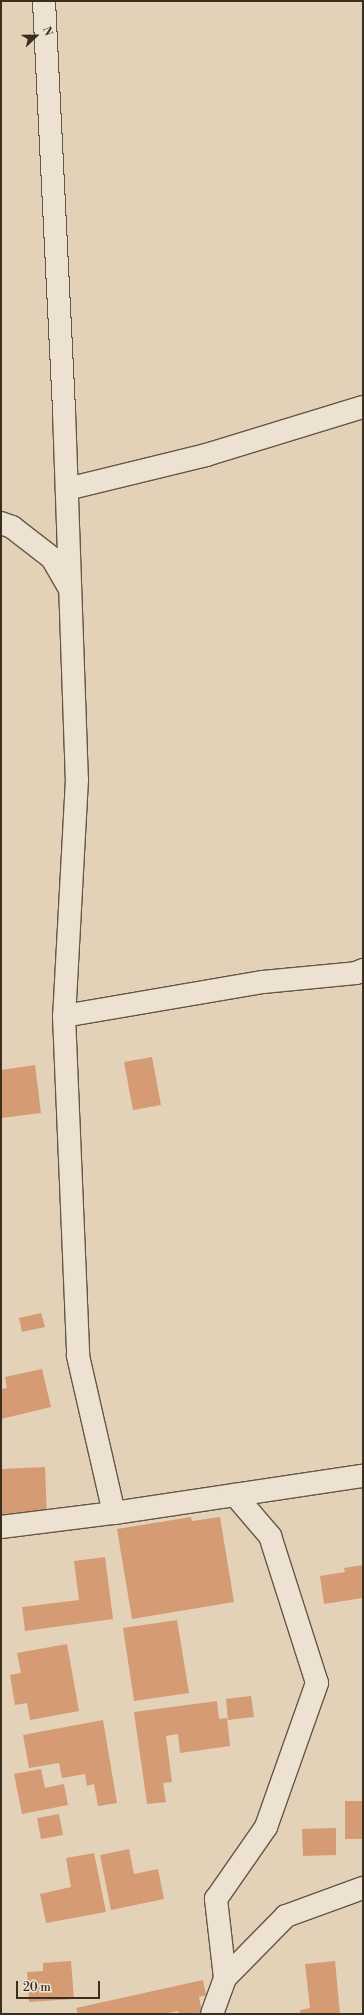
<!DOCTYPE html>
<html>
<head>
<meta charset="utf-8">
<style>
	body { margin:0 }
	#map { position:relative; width:364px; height:2015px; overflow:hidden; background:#e3d2b8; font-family:"Libre Bodoni",serif }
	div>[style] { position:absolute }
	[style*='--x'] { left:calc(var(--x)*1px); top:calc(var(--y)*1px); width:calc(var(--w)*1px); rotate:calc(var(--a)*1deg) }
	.building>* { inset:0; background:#d59b74 }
	.roads { filter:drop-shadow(1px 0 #645745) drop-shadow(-1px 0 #645745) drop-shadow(0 1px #645745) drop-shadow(0 -1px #645745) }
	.minor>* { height:22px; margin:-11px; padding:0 11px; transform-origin:11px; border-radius:11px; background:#ede2d1 }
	span { translate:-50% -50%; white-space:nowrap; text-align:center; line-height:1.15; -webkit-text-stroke:3px #ede2d1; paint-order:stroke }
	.frame { position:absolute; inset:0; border:2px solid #3a2e1f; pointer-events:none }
	.north { position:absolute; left:16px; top:16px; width:40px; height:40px; -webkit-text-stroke:3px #ede2d1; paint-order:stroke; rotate:68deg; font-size:11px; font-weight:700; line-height:16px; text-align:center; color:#3a2e1f }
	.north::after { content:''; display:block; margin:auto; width:14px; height:18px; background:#3a2e1f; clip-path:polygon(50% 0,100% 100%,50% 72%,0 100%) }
	.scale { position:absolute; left:16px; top:1981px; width:84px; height:18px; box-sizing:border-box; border:2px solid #3a2e1f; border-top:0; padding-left:5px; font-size:12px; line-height:14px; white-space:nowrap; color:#3a2e1f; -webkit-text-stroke:3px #ede2d1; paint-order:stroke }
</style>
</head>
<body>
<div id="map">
	<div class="building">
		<div style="clip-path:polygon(152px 1057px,161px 1105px,133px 1110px,124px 1062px)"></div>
		<div style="clip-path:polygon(35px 1065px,41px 1113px,1px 1118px,1px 1070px)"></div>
		<div style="clip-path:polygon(41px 1313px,45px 1327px,22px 1332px,19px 1318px)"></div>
		<div style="clip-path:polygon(42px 1369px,51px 1407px,1px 1419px,1px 1389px,7px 1388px,5px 1377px)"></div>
		<div style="clip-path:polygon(45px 1467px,47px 1517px,1px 1520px,1px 1469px)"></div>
		<div style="clip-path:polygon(191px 1517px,192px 1521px,220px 1517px,234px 1602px,132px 1619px,117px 1529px)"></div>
		<div style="clip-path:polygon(105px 1557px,113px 1619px,25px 1631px,22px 1607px,79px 1600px,74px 1561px)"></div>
		<div style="clip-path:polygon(363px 1565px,363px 1598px,324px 1604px,320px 1576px,345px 1572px,344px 1568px)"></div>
		<div style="clip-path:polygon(177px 1620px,189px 1693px,134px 1701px,123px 1628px)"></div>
		<div style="clip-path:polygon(67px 1644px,79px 1711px,30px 1720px,27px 1703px,15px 1705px,10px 1675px,21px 1673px,17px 1653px)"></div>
		<div style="clip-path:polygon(251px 1696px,254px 1717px,228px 1720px,226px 1699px)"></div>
		<div style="clip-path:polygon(217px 1701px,219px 1719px,227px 1718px,230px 1746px,180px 1753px,178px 1734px,166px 1736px,172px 1782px,163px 1783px,166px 1802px,147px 1804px,134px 1712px)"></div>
		<div style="clip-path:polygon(103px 1720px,117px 1803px,98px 1806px,94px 1784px,87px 1786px,85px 1774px,62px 1778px,59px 1763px,29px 1768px,23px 1735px)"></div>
		<div style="clip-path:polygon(41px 1769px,45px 1788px,64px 1784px,68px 1805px,22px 1814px,14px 1774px)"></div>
		<div style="clip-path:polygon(345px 1801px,363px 1801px,363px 1839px,345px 1839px)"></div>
		<div style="clip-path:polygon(59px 1814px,63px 1835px,41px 1839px,37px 1818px)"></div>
		<div style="clip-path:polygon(336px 1828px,336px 1855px,303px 1856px,302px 1829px)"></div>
		<div style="clip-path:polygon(129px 1849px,134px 1874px,158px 1869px,164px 1899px,111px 1910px,100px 1855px)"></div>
		<div style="clip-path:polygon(94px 1853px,106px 1912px,46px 1923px,40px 1894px,71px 1887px,66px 1858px)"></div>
		<div style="clip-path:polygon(71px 1961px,74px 1999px,29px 2002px,27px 1972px,43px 1971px,43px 1963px)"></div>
		<div style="clip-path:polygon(335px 1961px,340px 2014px,300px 2014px,300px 2010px,310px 2008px,305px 1964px)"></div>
		<div style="clip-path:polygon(203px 1980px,206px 1995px,199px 1997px,202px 2012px,193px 2014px,179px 2014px,178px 2011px,162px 2014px,78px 2014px,76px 2008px)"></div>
	</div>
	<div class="roads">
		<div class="minor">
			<div style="--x:44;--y:1;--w:410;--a:87.2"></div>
			<div style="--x:64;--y:411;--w:368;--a:88"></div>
			<div style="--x:77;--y:779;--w:237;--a:93.1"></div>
			<div style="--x:64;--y:1016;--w:340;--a:87.6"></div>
			<div style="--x:78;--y:1356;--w:161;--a:77.1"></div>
			<div style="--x:67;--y:489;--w:143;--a:-13.7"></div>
			<div style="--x:206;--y:455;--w:164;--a:-17"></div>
			<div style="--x:1;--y:523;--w:12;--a:20"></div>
			<div style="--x:12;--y:527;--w:51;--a:37.8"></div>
			<div style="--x:52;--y:558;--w:32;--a:60"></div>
			<div style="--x:64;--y:1016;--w:202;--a:-9.7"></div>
			<div style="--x:263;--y:982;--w:93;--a:-5.5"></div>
			<div style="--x:356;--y:973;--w:8;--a:-23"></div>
			<div style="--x:1;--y:1527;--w:114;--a:-7.1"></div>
			<div style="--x:114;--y:1513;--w:252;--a:-8.5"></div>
			<div style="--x:225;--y:1978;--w:80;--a:-96.5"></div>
			<div style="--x:216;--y:1899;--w:88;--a:-55.2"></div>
			<div style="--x:266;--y:1827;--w:153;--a:-70.5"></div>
			<div style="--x:317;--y:1683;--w:154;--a:-107.7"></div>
			<div style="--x:270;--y:1536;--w:54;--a:-130.5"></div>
			<div style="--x:212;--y:2014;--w:38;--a:-70"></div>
			<div style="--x:225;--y:1978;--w:87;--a:-45.5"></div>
			<div style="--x:286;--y:1916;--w:82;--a:-20"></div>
		</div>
	</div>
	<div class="frame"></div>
	<div class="north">N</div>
	<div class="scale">20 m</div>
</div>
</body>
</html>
